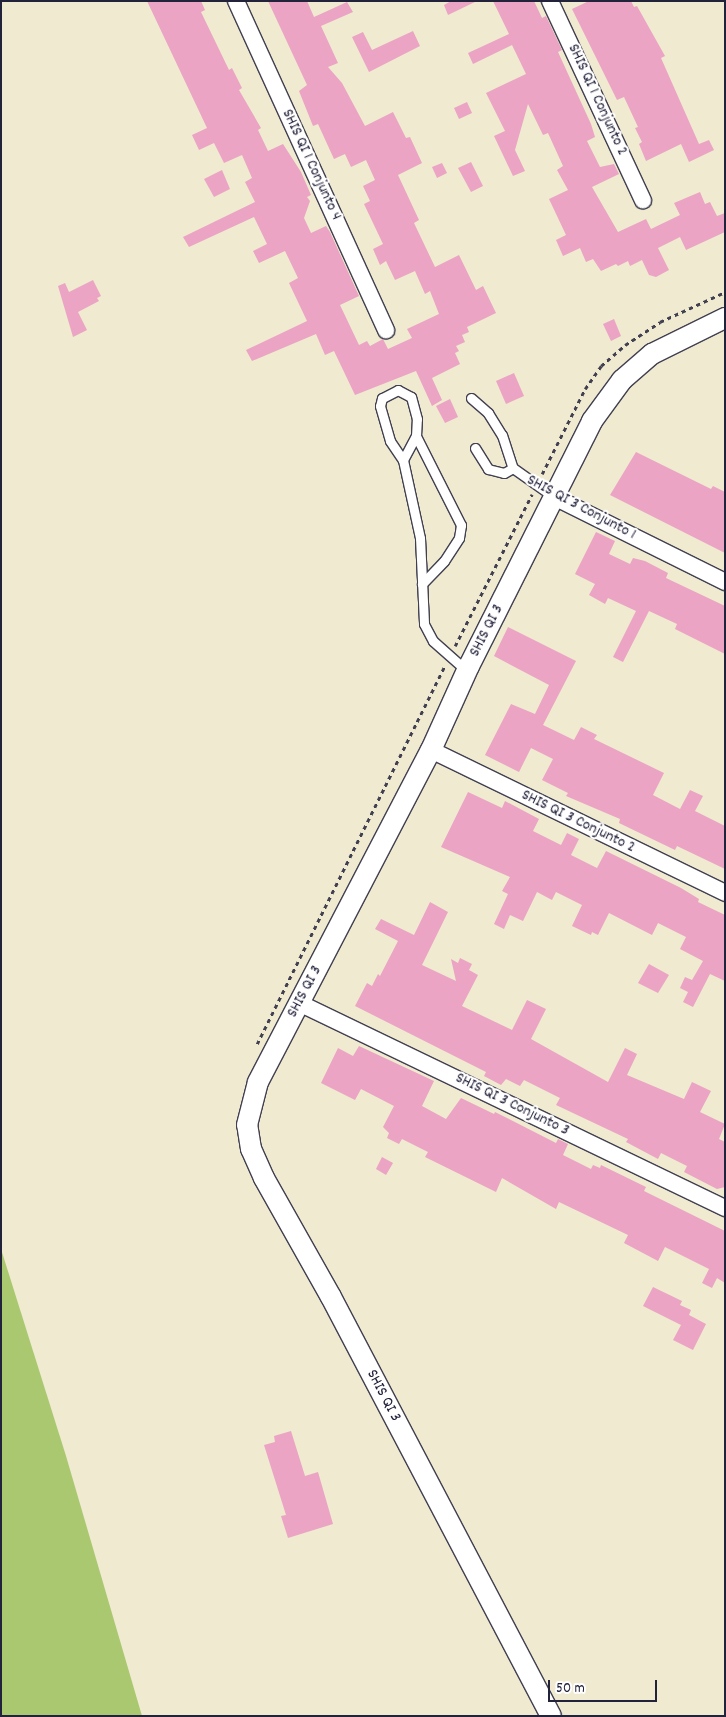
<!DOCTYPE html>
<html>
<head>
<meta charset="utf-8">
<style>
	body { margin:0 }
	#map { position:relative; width:726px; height:1717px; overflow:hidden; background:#efead0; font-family:Dekko,sans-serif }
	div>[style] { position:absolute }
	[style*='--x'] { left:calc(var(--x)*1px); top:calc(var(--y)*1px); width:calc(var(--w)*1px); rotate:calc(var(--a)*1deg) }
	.green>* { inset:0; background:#a9c870 }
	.building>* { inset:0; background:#eba4c4 }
	.path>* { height:2.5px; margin-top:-1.25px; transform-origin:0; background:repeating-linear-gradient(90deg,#414051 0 4px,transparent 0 8px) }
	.roads { filter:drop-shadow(1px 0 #414051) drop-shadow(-1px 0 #414051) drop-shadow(0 1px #414051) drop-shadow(0 -1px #414051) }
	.service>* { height:9px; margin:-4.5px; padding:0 4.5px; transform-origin:4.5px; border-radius:4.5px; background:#fff }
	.minor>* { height:16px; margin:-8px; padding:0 8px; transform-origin:8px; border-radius:8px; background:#fff }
	.tertiary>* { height:20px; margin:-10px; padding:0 10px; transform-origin:10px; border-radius:10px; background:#fff }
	span { translate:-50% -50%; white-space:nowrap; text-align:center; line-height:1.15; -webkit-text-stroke:4.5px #fff; paint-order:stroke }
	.street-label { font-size:16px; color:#22223b }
	.frame { position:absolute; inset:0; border:2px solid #22223b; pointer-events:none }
	.scale { position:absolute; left:548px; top:1680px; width:109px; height:22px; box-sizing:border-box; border:2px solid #22223b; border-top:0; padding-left:6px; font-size:15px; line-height:18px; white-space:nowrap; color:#22223b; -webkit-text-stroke:4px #fff; paint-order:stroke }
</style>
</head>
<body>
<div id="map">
	<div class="green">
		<div style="clip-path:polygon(1px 1249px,66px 1456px,142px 1716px,1px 1716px)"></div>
	</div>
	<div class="building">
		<div style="clip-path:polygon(147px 1px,201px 1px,205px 10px,201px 12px,229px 70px,232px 68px,242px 88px,239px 90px,261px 128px,258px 130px,268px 151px,283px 144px,301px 172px,311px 195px,307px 197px,310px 201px,304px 218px,311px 233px,326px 226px,330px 232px,359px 296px,340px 305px,359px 345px,367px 341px,370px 346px,383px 339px,388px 349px,412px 338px,407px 329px,439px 314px,430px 291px,425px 294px,415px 271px,395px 280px,386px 261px,380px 265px,373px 249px,383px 244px,364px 204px,370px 201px,363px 186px,375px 180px,366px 160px,351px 167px,345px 154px,334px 159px,318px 124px,313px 126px,299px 91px,307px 85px,268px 1px,307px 1px,314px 17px,347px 2px,353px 12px,321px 26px,338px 63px,328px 67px,342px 83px,365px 126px,393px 112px,406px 138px,410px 137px,422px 163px,398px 175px,419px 220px,414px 223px,435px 267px,459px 255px,476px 290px,483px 286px,496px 313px,467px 327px,469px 332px,462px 335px,465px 342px,456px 346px,459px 351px,455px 353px,460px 364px,432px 378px,442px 400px,432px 406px,416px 371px,355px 395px,334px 351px,325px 355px,316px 334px,252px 361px,246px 350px,307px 321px,289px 283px,298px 278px,285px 251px,259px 263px,253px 251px,267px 244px,254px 217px,189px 247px,183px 237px,255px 202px,245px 182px,252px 178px,242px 155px,224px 163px,214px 143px,199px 150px,192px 135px,207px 128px)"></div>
		<div style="clip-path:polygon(451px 1px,477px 1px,448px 15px,444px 5px)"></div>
		<div style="clip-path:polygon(493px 1px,534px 1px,542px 18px,546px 16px,562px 50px,558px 52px,591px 124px,595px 137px,587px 141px,600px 167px,614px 164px,619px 174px,592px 187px,618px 232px,646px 219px,651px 229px,680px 215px,674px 203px,700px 192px,705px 204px,710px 202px,717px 216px,725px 213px,725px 232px,686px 250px,680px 237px,658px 248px,669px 270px,656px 277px,649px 275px,642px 260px,630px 266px,628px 261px,618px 266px,616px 264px,601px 271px,593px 259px,586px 262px,580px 248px,563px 256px,556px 240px,566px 235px,549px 199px,568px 190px,557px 170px,563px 166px,548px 133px,543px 135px,528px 104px,515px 150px,525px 171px,513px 176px,494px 136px,505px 131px,486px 93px,526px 74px,512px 45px,473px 64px,468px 53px,509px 34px)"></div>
		<div style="clip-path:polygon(589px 1px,631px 1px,634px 7px,637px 6px,665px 56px,661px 58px,699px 144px,709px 140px,714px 150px,689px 162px,681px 144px,646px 161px,639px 144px,642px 142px,635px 128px,638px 127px,624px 97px,617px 100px,572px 9px)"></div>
		<div style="clip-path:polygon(413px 31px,420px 46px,369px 72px,352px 37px,363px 32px,372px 50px)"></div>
		<div style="clip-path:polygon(467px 102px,472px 113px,459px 119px,454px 108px)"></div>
		<div style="clip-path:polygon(471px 162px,483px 186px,471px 192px,458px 168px)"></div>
		<div style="clip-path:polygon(442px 163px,447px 173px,437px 178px,432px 167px)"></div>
		<div style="clip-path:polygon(222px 170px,230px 189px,214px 197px,204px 179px)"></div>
		<div style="clip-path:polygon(93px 280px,101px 296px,97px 298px,99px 301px,78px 312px,87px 330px,73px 337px,58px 286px,65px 283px,69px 292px)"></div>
		<div style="clip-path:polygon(614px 319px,621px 336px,611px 341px,603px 324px)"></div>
		<div style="clip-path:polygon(514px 373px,524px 396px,506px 404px,496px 381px)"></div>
		<div style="clip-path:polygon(450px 399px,458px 417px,445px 423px,436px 406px)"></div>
		<div style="clip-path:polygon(636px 452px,711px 489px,713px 486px,725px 492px,725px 553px,610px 495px)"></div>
		<div style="clip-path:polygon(596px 532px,615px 541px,609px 554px,630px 564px,633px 558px,645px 561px,668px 573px,666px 578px,725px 606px,725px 654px,675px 629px,677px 624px,649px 611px,623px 662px,613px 657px,636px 611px,608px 598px,605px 604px,589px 595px,595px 584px,575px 574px)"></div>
		<div style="clip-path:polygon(508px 627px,576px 661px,543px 725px,574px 740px,581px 727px,597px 735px,594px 739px,664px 773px,653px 795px,680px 809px,690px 790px,703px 796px,695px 811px,725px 826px,725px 869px,677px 846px,675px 850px,619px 823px,620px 819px,566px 796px,568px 793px,542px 780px,553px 759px,531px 748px,519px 772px,485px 755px,511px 704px,535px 714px,549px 685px,494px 656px)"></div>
		<div style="clip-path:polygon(468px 792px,502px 808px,505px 801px,539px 819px,533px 831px,561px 845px,567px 833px,579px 839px,571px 855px,597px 868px,606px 851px,681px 888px,699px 899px,698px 902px,725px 915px,725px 981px,710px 974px,693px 1007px,683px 1002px,688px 992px,680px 988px,685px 977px,692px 980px,703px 961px,680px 949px,686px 937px,658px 923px,652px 935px,609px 913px,598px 935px,592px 932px,591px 935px,572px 926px,582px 905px,556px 892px,552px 900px,537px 892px,523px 921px,510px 915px,504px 929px,494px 924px,508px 894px,502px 891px,510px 877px,441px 847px)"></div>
		<div style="clip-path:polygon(430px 902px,448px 912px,422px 965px,456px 981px,451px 959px,458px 963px,460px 958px,472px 964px,469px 970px,478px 975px,462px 1006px,512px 1030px,527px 1000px,546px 1009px,531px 1039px,608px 1082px,625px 1048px,637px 1054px,627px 1075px,684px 1099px,692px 1082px,711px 1091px,700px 1112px,725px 1124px,719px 1139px,725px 1142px,725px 1187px,717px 1189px,684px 1172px,687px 1166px,661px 1153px,658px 1159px,626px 1142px,628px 1139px,556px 1105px,560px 1098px,524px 1080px,520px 1086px,506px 1079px,501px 1085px,484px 1076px,486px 1072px,355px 1006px,367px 983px,372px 986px,378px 974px,380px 976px,398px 941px,375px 929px,381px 919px,414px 935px)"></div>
		<div style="clip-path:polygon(649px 964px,669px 975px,658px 993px,638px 983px)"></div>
		<div style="clip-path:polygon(359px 1046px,434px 1081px,422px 1106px,446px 1119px,461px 1098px,494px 1114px,495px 1112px,556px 1143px,558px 1139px,568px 1144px,563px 1155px,591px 1169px,593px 1165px,600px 1168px,601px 1165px,646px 1187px,644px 1191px,725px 1231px,725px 1283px,717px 1278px,712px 1288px,702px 1283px,709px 1269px,665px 1247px,658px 1261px,624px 1243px,628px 1235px,559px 1202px,556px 1209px,502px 1178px,496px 1192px,425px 1157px,428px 1152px,402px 1139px,399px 1144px,387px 1138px,389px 1133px,383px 1127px,394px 1106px,361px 1089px,355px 1100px,321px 1083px,338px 1048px,353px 1056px)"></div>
		<div style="clip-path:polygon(382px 1157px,393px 1163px,386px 1175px,376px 1169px)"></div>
		<div style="clip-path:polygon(653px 1287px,682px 1301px,680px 1305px,691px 1310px,689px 1315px,706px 1324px,693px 1350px,673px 1340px,681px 1325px,643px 1306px)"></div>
		<div style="clip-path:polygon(291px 1431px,305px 1476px,318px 1472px,333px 1524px,288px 1538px,281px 1516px,286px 1515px,264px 1445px,275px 1442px,274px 1436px)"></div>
	</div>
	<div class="path">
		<div style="--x:542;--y:474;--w:95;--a:-63.2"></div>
		<div style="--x:585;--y:389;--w:28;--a:-55"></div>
		<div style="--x:601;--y:366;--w:32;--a:-41"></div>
		<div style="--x:625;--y:345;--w:42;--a:-33.3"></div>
		<div style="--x:660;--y:322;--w:72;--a:-24.8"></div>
		<div style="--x:455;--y:646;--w:170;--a:-63.1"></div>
		<div style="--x:257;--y:1044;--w:422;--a:-63.6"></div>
	</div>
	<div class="roads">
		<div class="service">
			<div style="--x:471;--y:398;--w:23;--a:41"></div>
			<div style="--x:488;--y:413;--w:26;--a:58"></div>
			<div style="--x:502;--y:435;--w:35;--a:72"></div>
			<div style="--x:513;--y:468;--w:50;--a:35.3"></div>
			<div style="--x:416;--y:436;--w:100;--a:63.2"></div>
			<div style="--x:461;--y:525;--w:13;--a:99"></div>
			<div style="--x:459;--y:538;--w:27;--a:123"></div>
			<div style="--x:444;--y:561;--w:32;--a:134"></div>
			<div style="--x:475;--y:448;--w:25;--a:58"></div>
			<div style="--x:488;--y:469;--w:16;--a:14"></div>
			<div style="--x:504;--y:473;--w:10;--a:-29"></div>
			<div style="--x:403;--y:460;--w:27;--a:-62"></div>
			<div style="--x:416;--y:436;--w:17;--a:-87"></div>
			<div style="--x:417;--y:419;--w:23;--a:-105"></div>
			<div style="--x:411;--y:397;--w:15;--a:-152"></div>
			<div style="--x:398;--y:390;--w:18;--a:153"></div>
			<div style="--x:382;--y:398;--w:8;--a:104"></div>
			<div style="--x:380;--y:406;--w:36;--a:74"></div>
			<div style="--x:390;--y:441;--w:23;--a:56"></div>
			<div style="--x:403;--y:460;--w:80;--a:77.7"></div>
			<div style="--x:420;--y:538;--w:86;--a:87.3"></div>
			<div style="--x:424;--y:624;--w:19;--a:62"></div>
			<div style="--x:433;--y:641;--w:45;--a:41.4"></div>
		</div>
		<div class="minor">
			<div style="--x:236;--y:1;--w:362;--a:65.5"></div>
			<div style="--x:550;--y:1;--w:220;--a:65"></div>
			<div style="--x:554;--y:497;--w:191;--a:26.4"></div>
			<div style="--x:431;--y:750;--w:327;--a:25.9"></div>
			<div style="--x:299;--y:1003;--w:473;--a:25.7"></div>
		</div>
		<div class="tertiary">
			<div style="--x:551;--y:1716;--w:473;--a:-117.7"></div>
			<div style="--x:331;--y:1297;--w:137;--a:-119.4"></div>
			<div style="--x:264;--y:1178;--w:32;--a:-114"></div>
			<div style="--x:251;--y:1149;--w:24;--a:-99"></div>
			<div style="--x:247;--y:1125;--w:44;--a:-75.7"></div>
			<div style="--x:258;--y:1082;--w:374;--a:-62.5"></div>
			<div style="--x:431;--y:750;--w:92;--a:-65.7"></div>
			<div style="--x:469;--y:666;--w:274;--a:-63.3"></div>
			<div style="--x:592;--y:421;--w:51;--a:-53.8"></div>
			<div style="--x:622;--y:380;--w:40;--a:-41"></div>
			<div style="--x:652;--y:354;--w:81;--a:-26.3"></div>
		</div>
	</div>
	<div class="street-label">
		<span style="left:597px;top:100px;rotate:65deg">SHIS QI 1 Conjunto 2</span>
		<span style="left:311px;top:165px;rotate:65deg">SHIS QI 1 Conjunto 4</span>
		<span style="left:581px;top:508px;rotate:28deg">SHIS QI 3 Conjunto 1</span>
		<span style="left:487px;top:631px;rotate:-63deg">SHIS QI 3</span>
		<span style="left:578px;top:822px;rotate:26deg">SHIS QI 3 Conjunto 2</span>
		<span style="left:305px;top:992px;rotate:-62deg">SHIS QI 3</span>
		<span style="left:512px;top:1105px;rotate:26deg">SHIS QI 3 Conjunto 3</span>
		<span style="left:383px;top:1396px;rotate:62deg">SHIS QI 3</span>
	</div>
	<div class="frame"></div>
	<div class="scale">50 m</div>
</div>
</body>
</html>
